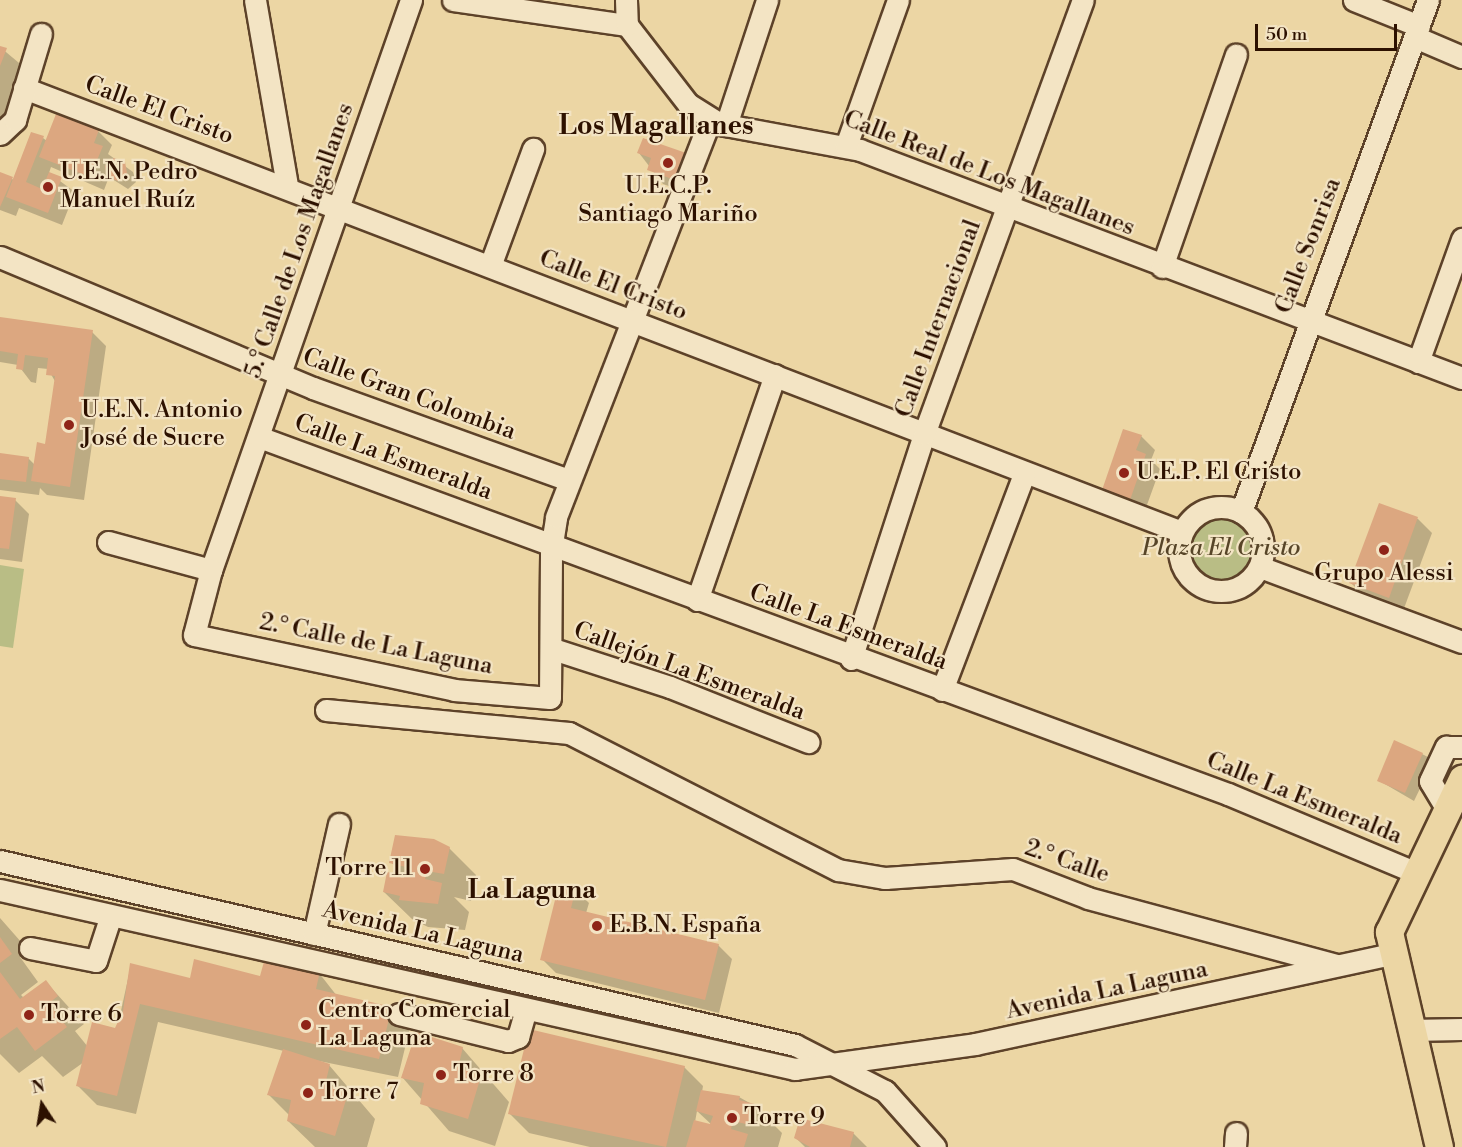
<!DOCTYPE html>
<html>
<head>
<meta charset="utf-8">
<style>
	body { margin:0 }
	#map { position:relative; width:1462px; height:1147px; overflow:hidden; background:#ecd6a4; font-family:"Libre Bodoni",serif }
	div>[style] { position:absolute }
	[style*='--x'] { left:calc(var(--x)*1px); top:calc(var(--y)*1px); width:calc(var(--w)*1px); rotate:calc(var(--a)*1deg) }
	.green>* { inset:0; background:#b9bd85 }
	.round { border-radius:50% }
	.shadow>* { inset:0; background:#0003 }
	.building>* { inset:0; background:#dca780 }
	.roads { filter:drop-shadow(2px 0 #5d4229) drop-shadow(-2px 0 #5d4229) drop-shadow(0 2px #5d4229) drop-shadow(0 -2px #5d4229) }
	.minor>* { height:21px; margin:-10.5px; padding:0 10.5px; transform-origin:10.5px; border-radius:10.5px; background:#f3e4c4 }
	.minor>.ring { margin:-10.5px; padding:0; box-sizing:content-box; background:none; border:21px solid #f3e4c4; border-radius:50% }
	.major>* { height:27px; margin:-13.5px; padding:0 13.5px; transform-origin:13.5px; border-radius:13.5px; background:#ecd6a4 }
	.dots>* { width:16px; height:16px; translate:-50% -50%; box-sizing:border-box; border:3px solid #f3e4c4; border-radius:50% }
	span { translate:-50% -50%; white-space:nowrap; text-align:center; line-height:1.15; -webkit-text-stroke:4.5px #f3e4c4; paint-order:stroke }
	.street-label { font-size:24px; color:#2d1100 }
	.poi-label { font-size:24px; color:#2d1100 }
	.left { translate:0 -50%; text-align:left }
	.right { translate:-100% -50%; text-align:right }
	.park-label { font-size:24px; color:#574528; font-style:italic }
	.neighbourhood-label { font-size:26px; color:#2d1100; font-weight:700 }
	.quarter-label { font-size:27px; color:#2d1100; font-weight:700 }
	.north { position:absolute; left:12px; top:1075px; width:60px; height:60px; -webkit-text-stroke:4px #f3e4c4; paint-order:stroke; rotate:348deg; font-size:16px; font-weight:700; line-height:24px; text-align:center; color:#2d1100 }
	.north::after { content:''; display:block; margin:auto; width:21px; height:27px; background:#2d1100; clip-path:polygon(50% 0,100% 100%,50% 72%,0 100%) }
	.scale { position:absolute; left:1255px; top:24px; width:142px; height:27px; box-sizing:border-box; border:3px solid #2d1100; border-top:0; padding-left:8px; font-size:18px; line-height:21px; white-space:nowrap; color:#2d1100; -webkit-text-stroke:4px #f3e4c4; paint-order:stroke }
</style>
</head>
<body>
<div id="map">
	<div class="green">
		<div class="round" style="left:1185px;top:513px;width:72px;height:72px"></div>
		<div style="clip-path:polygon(0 565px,24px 569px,13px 648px,0 646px)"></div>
	</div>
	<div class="shadow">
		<div style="clip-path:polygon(0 47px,25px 68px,3px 125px,0 124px)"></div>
		<div style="clip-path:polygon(98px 131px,112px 145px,108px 154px,133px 172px,136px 182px,128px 189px,109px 177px,104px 190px,51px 167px,49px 173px,75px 192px,62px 225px,19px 208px,16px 216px,0 210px,0 173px,14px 180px,43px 138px,47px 141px)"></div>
		<div style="clip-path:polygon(639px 153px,688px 155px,689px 193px,663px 184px)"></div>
		<div style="clip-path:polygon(0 318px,92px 332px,106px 346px,84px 500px,47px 495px,40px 488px,39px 495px,0 490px,0 454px,28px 458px,35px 465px,47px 445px,56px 383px,48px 369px,38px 368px,36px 383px,31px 382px,18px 365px,0 362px)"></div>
		<div style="clip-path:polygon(1141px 436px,1155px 450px,1151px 460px,1160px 469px,1143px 516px,1103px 493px)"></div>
		<div style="clip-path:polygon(0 498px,15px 500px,29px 514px,22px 562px,0 559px)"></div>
		<div style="clip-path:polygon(1379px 505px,1418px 519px,1432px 533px,1403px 611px,1365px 597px,1351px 583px)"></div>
		<div style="clip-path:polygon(1422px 754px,1451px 769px,1445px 783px,1427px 774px,1414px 801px,1378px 780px)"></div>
		<div style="clip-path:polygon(449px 848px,476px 875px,471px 901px,454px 897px,469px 912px,465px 930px,428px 927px,412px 919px,384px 892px,405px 877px,391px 862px)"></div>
		<div style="clip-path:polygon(575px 889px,589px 903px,586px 913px,718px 945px,732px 959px,719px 1013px,556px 973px,542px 959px)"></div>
		<div style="clip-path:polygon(0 918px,29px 951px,20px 957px,38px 982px,21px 995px,24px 998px,46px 982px,84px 1024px,75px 1031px,88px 1047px,117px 1029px,131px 965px,191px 980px,319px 973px,337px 996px,391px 1009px,410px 1027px,398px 1077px,309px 1059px,329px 1065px,375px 1119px,367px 1147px,315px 1147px,288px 1121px,289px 1115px,269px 1095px,284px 1051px,158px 1022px,136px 1114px,97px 1105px,78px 1086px,84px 1062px,63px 1077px,42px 1056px,19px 1073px,0 1054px)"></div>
		<div style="clip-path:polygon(462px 1048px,509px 1102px,495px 1146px,449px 1131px,402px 1077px)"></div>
		<div style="clip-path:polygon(evenodd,684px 1067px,703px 1086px,702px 1092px,739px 1097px,755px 1106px,782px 1133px,778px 1147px,590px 1147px,529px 1133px,510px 1114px,684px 1067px,697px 1111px,713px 1126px,695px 1122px,697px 1111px)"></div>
		<div style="clip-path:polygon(853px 1133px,867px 1147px,805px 1147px,796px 1138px)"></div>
	</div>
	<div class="building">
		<div style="clip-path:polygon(0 46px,7px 48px,0 66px)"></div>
		<div style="clip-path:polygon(56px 114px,99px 130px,94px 143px,103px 146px,90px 177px,39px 157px)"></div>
		<div style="clip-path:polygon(31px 132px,44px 136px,26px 182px,42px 189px,49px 172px,62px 177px,48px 213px,6px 197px)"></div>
		<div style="clip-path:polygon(643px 138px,689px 154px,675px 180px,647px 170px,651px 158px,637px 153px)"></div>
		<div style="clip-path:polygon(114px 158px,125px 162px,127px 173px,118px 181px,107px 177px,105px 166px)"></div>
		<div style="clip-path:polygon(0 172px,13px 177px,0 207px)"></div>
		<div style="clip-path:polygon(0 317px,93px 330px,70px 487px,31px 481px,37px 442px,45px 444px,55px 376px,46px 375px,48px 358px,25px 355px,23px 370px,16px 369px,18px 354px,0 351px)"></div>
		<div style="clip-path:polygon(1123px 429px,1142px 435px,1136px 450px,1146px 454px,1129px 503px,1101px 493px)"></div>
		<div style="clip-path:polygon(0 453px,29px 457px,26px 482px,0 479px)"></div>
		<div style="clip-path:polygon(0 496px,16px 498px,9px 549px,0 548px)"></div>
		<div style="clip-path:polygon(1379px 503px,1418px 517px,1389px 598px,1349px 583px)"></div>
		<div style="clip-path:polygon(1394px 740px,1423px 753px,1405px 793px,1377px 781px)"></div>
		<div style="clip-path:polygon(395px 835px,434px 839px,450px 847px,444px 874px,427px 871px,425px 879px,442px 883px,438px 904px,399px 900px,400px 896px,383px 892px,387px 872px,404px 875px,406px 867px,389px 863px)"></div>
		<div style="clip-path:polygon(559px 884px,576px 888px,571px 908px,719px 944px,705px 1000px,540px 960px)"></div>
		<div style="clip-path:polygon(0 937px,12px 954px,0 963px)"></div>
		<div style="clip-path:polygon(265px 958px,320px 971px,316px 989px,392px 1007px,379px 1059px,140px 1004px,117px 1096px,76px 1086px,92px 1022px,115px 1028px,123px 1011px,130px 963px,190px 978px,194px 959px,260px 976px)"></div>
		<div style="clip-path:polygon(0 972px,20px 999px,46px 980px,58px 996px,49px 1003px,67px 1027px,35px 1051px,17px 1027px,0 1039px)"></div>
		<div style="clip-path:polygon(529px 1029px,685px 1066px,666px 1147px,508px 1114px)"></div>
		<div style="clip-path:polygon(416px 1032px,463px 1047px,458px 1068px,482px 1073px,468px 1119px,420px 1104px,424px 1083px,401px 1078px)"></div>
		<div style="clip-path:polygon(283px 1049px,330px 1064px,325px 1085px,349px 1090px,335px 1136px,287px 1121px,291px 1100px,267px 1095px)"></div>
		<div style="clip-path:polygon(701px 1090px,740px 1096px,739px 1100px,755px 1104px,750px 1125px,733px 1121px,731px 1129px,748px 1134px,744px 1147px,686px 1147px,694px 1120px,710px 1124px,713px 1116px,696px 1111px)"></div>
		<div style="clip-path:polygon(800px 1118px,854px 1132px,850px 1147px,810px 1147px,794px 1138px)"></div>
	</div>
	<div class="roads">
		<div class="minor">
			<div style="--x:255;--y:0;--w:189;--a:80.2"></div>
			<div style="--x:411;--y:0;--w:604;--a:109.33"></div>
			<div style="--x:211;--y:570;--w:67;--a:104.7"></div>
			<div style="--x:194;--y:635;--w:266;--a:11.9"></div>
			<div style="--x:454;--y:690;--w:96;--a:4.8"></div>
			<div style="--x:550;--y:698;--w:148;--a:-89.6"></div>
			<div style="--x:551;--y:550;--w:33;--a:-81"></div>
			<div style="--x:556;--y:517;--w:426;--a:-68.8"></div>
			<div style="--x:453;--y:0;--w:176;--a:8.2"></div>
			<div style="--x:627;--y:25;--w:100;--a:52.3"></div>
			<div style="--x:688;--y:104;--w:38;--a:32"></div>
			<div style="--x:720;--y:124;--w:142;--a:10.5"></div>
			<div style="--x:860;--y:150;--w:644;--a:20.74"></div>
			<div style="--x:626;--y:0;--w:25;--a:88"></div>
			<div style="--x:1354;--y:0;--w:70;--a:21.8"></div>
			<div style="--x:1415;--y:37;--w:51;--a:23.1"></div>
			<div style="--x:24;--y:88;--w:1240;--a:20.98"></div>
			<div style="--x:726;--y:125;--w:132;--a:-71.8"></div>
			<div style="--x:0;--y:134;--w:21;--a:-43"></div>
			<div style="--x:15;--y:120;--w:90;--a:-73.2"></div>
			<div style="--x:846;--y:146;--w:155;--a:-70.4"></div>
			<div style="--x:0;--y:257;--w:339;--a:22.7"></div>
			<div style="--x:313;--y:388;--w:272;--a:19.8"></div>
			<div style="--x:490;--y:266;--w:125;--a:-69.8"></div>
			<div style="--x:1162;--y:267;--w:225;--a:-70.8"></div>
			<div style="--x:1418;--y:362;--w:131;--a:-70.3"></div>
			<div style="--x:259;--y:437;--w:1033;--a:20.22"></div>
			<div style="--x:1228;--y:794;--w:205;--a:22.7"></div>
			<div class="ring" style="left:1179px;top:507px;width:63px;height:63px"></div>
			<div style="--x:1241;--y:512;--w:545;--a:-69.94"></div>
			<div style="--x:108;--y:542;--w:107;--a:15.2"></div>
			<div style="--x:1260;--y:567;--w:215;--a:20.4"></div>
			<div style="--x:697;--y:600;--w:238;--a:-70.9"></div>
			<div style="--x:553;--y:649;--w:123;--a:18"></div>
			<div style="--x:670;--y:687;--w:149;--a:21.7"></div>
			<div style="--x:851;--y:659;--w:237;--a:-72"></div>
			<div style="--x:924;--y:434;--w:462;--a:-69.9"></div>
			<div style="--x:942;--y:690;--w:231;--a:-69.2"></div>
			<div style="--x:326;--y:710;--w:244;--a:5.4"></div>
			<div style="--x:569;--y:733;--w:302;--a:27"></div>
			<div style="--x:838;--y:870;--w:48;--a:9.7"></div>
			<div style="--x:885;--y:878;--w:128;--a:-4"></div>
			<div style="--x:1013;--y:869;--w:80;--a:21.1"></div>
			<div style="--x:1088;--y:898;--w:257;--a:15.1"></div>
			<div style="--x:1448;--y:811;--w:35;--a:-121"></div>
			<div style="--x:1430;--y:781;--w:38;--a:-65"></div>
			<div style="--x:1446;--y:747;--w:16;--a:0"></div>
			<div style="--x:0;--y:861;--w:816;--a:13.03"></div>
			<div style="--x:795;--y:1045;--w:101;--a:27.1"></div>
			<div style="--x:885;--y:1091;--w:75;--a:48.2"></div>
			<div style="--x:0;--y:890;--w:815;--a:12.69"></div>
			<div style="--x:795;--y:1069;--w:182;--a:-7.9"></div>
			<div style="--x:975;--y:1044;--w:427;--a:-12.2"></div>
			<div style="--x:314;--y:934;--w:113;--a:-77.2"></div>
			<div style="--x:30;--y:948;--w:67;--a:11.1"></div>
			<div style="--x:96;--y:961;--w:45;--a:-72"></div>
			<div style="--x:399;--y:1014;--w:112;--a:13.9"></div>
			<div style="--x:508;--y:1041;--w:11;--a:-22"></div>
			<div style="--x:518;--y:1037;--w:29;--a:-74"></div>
			<div style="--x:1410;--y:1030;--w:52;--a:-1.1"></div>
			<div style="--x:1235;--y:1147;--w:14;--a:-86"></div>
		</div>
		<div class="major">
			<div style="--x:1439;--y:1147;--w:221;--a:-103.1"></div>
			<div style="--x:1389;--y:932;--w:170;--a:-64.5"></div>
		</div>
	</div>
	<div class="dots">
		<div style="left:668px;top:163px;background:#8f2418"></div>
		<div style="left:48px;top:187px;background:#8f2418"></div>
		<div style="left:69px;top:425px;background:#8f2418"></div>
		<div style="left:1124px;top:473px;background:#8f2418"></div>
		<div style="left:1384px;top:550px;background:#8f2418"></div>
		<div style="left:425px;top:869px;background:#8f2418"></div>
		<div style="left:597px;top:926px;background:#8f2418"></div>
		<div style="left:29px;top:1015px;background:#8f2418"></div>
		<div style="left:306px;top:1025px;background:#8f2418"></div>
		<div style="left:441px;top:1075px;background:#8f2418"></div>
		<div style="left:308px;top:1093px;background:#8f2418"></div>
		<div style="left:732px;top:1118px;background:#8f2418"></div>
	</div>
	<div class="street-label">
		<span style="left:159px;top:111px;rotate:20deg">Calle El Cristo</span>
		<span style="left:989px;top:174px;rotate:21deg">Calle Real de Los Magallanes</span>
		<span style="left:300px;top:241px;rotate:-71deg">5.° Calle de Los Magallanes</span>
		<span style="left:1309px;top:246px;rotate:-69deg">Calle Sonrisa</span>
		<span style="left:613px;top:286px;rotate:21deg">Calle El Cristo</span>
		<span style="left:939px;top:319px;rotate:-70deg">Calle Internacional</span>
		<span style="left:409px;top:395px;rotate:20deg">Calle Gran Colombia</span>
		<span style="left:393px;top:458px;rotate:20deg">Calle La Esmeralda</span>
		<span style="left:848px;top:628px;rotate:20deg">Calle La Esmeralda</span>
		<span style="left:376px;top:645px;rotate:11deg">2.° Calle de La Laguna</span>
		<span style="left:689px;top:672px;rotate:20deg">Callejón La Esmeralda</span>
		<span style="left:1304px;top:799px;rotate:22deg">Calle La Esmeralda</span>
		<span style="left:1067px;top:862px;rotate:19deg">2.° Calle</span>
		<span style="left:423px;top:933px;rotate:13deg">Avenida La Laguna</span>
		<span style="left:1107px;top:991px;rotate:-12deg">Avenida La Laguna</span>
	</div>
	<div class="poi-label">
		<span class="left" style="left:60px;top:187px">U.E.N. Pedro<br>Manuel Ruíz</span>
		<span style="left:668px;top:201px">U.E.C.P.<br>Santiago Mariño</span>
		<span class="left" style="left:81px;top:425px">U.E.N. Antonio<br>José de Sucre</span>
		<span class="left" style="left:1136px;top:473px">U.E.P. El Cristo</span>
		<span style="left:1384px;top:574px">Grupo Alessi</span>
		<span class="right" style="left:413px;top:869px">Torre 11</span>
		<span class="left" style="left:609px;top:926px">E.B.N. España</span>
		<span class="left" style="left:318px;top:1025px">Centro Comercial<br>La Laguna</span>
		<span class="left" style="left:41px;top:1015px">Torre 6</span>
		<span class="left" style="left:453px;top:1075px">Torre 8</span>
		<span class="left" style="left:320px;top:1093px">Torre 7</span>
		<span class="left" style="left:744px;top:1118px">Torre 9</span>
	</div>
	<div class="park-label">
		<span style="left:1221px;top:549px">Plaza El Cristo</span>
	</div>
	<div class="neighbourhood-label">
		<span style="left:532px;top:891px">La Laguna</span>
	</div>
	<div class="quarter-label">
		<span style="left:656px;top:127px">Los Magallanes</span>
	</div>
	<div class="north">N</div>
	<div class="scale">50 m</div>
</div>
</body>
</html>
